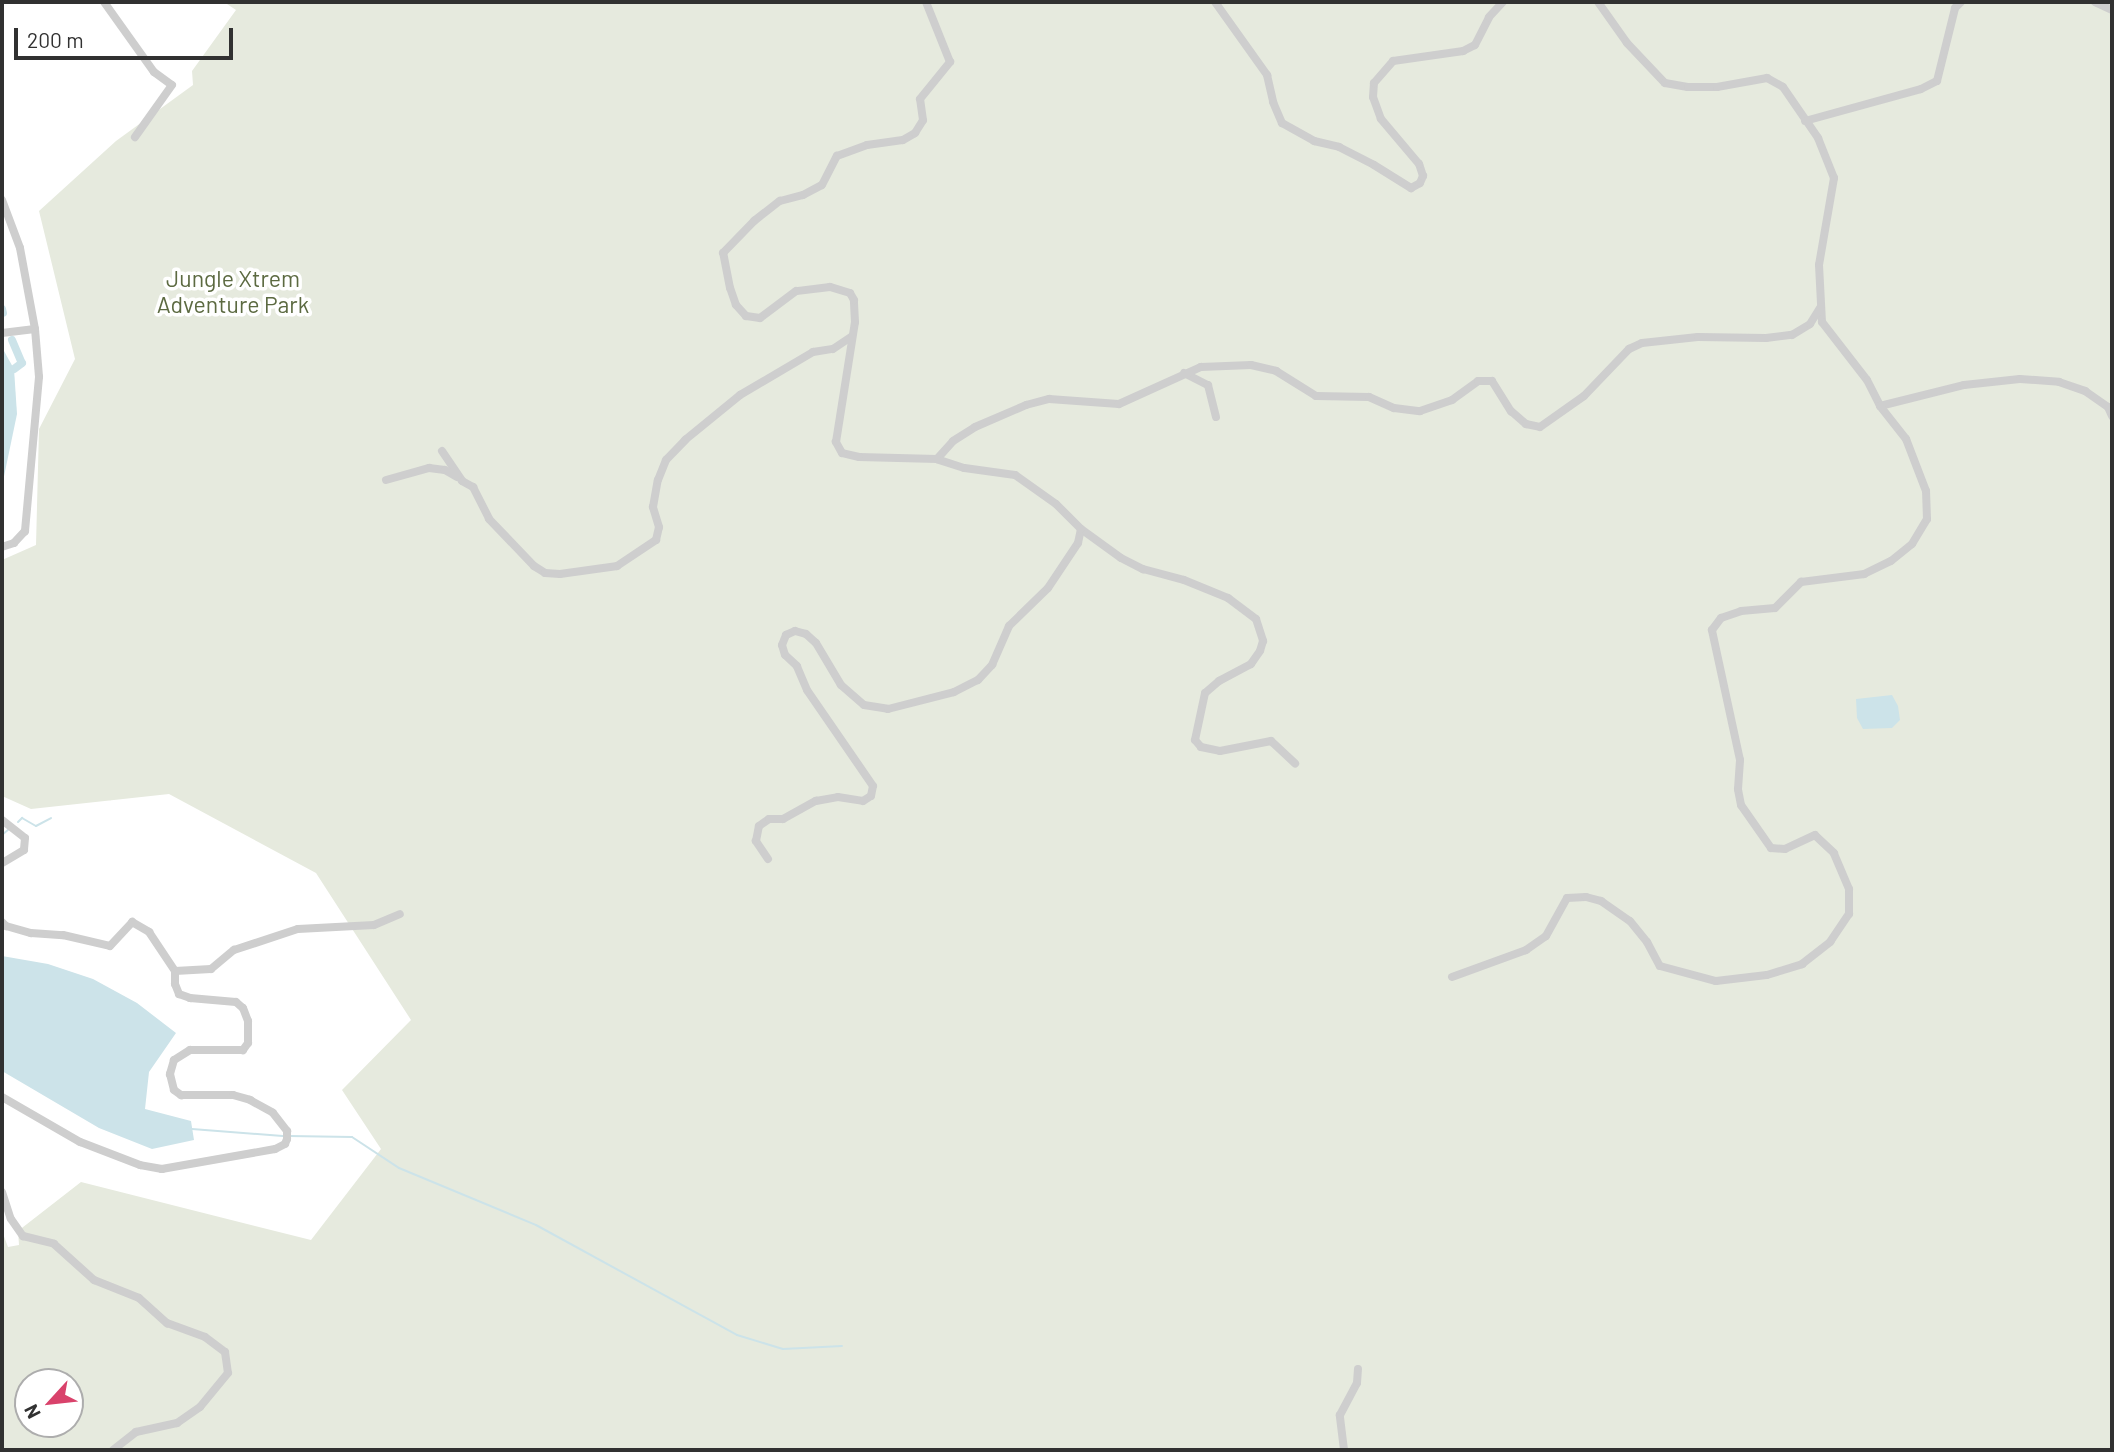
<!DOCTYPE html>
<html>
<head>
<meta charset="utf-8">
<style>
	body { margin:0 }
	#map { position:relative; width:2114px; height:1452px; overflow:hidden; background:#fff; font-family:Barlow,sans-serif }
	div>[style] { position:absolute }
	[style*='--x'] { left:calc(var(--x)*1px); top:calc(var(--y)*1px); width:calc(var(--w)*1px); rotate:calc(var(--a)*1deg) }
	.green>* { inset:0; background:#e6eade }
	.water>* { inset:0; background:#cce3e9 }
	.stream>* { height:2px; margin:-1px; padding:0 1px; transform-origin:1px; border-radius:1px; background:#cce3e9 }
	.canal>* { height:8px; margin:-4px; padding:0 4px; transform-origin:4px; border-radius:4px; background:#cce3e9 }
	.minor>* { height:8px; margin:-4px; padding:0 4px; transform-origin:4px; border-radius:4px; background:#cecece }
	span { translate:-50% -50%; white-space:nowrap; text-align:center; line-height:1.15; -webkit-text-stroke:7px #fff; paint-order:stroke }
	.park-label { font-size:23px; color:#5c6a41 }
	.frame { position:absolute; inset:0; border:4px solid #313131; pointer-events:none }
	.north { position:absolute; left:14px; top:1368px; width:70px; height:70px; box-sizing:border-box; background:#fff; border:2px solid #adadad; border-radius:50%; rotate:243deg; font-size:19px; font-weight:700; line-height:28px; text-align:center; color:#313131 }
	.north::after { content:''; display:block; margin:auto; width:24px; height:32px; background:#d9426b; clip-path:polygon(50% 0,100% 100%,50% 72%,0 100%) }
	.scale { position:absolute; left:14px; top:28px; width:219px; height:32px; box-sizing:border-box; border:4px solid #313131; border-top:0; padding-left:9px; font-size:21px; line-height:24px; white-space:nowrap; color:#313131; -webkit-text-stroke:5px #fff; paint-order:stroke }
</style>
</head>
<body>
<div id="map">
	<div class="green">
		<div style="clip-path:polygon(evenodd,224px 2px,2112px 2px,2112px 1450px,2px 1450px,2px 1231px,8px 1247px,19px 1245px,18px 1231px,81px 1182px,311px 1240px,381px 1149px,342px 1090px,411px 1020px,316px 873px,169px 794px,31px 809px,2px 796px,2px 560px,36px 545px,39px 429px,75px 359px,39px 211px,116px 141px,193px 85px,192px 71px,236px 10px,224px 2px,28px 1382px,70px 1382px,70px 1424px,28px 1424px,28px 1382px)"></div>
	</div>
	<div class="water">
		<div style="clip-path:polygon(4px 351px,14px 369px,17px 414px,2px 486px,2px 352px)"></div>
		<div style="clip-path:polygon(1892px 695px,1898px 706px,1900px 720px,1892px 728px,1863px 729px,1857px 718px,1856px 699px)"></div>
		<div style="clip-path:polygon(2px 956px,48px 964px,93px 979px,137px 1003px,176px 1033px,149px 1072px,145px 1109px,191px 1121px,194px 1140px,152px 1149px,99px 1128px,2px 1071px)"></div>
	</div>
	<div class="stream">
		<div style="--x:18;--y:822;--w:6;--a:-45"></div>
		<div style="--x:22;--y:818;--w:16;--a:30"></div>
		<div style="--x:36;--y:826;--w:17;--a:-28"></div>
		<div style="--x:2;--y:835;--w:8;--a:-40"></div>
		<div style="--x:192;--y:1129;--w:91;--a:4.4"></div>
		<div style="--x:289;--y:1136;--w:63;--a:0.9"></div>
		<div style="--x:352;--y:1137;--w:56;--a:33.4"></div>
		<div style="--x:399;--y:1168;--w:148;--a:22.6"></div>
		<div style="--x:536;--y:1225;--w:229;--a:28.7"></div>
		<div style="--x:737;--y:1335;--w:48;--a:16.9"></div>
		<div style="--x:783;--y:1349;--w:59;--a:-2.9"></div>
	</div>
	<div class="canal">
		<div style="--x:2;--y:309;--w:4;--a:76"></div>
		<div style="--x:12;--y:340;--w:25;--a:67"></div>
		<div style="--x:22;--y:363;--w:10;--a:143"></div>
	</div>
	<div class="minor">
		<div style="--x:104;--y:2;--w:86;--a:54.5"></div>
		<div style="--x:154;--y:72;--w:22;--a:36"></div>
		<div style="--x:172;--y:85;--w:64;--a:125.4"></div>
		<div style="--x:1215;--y:2;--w:90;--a:54.5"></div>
		<div style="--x:1267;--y:75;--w:28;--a:77"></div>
		<div style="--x:1273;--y:102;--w:23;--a:67"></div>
		<div style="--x:1282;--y:123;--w:37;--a:29"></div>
		<div style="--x:1314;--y:141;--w:26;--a:13"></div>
		<div style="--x:1339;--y:147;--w:39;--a:27"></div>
		<div style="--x:1374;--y:165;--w:44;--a:31.9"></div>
		<div style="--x:1411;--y:188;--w:10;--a:-29"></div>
		<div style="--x:1420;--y:183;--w:8;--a:-67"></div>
		<div style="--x:1423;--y:176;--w:13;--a:-108"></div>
		<div style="--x:1419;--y:164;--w:59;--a:-130.2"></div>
		<div style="--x:1381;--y:119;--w:23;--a:-110"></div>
		<div style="--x:1373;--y:97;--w:14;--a:-86"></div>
		<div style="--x:1374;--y:83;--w:29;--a:-49"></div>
		<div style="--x:1393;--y:61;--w:71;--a:-8.1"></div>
		<div style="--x:1463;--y:51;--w:13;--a:-27"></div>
		<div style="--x:1475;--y:45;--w:31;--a:-63"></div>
		<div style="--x:1489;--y:17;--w:21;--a:-47"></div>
		<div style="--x:1598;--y:2;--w:50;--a:54.7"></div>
		<div style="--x:1627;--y:43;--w:55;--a:46.5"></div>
		<div style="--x:1665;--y:83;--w:23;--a:10"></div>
		<div style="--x:1688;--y:87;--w:29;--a:0"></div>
		<div style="--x:1717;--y:87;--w:51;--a:-10.2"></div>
		<div style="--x:1767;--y:78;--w:18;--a:29"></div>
		<div style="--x:1783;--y:87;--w:62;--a:55.5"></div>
		<div style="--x:1818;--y:138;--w:43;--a:68.2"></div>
		<div style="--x:1834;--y:178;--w:88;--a:99.8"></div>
		<div style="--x:1819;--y:265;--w:57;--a:87"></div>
		<div style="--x:1822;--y:322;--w:73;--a:52.2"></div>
		<div style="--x:1867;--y:380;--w:29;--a:63"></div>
		<div style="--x:1880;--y:406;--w:87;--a:-14"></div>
		<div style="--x:1964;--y:385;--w:56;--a:-6.1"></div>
		<div style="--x:2020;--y:379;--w:39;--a:4"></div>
		<div style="--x:2059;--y:382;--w:28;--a:19"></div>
		<div style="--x:2085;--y:391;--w:28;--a:35"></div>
		<div style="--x:2108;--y:407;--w:10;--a:66"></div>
		<div style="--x:2095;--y:2;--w:19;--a:25"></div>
		<div style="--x:1805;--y:121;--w:120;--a:-15.4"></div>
		<div style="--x:1921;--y:89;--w:18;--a:-27"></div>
		<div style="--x:1937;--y:81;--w:75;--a:-76.1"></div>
		<div style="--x:1955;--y:8;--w:8;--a:-45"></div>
		<div style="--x:2;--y:200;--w:51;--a:69.4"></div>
		<div style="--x:20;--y:248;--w:82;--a:79.5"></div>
		<div style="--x:35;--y:329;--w:48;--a:85.2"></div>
		<div style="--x:39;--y:377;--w:155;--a:95.2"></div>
		<div style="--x:25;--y:531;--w:16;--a:133"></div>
		<div style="--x:14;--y:543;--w:13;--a:162"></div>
		<div style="--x:2;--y:333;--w:33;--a:-7"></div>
		<div style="--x:1184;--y:373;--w:27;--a:27"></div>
		<div style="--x:1208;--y:385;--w:33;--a:76"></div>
		<div style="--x:442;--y:451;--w:36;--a:56"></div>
		<div style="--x:462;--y:481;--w:13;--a:29"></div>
		<div style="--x:473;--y:487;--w:36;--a:63"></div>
		<div style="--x:489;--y:519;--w:65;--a:46.2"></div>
		<div style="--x:534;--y:566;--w:13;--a:32"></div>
		<div style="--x:545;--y:573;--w:15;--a:4"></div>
		<div style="--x:560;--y:574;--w:58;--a:-8"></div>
		<div style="--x:617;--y:566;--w:47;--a:-33.7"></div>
		<div style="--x:656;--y:540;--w:13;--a:-77"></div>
		<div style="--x:659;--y:527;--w:21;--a:-107"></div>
		<div style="--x:653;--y:507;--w:27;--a:-80"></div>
		<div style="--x:658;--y:480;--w:22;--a:-68"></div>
		<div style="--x:666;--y:460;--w:28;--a:-46"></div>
		<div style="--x:685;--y:440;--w:71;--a:-39.3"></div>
		<div style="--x:740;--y:395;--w:85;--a:-30.5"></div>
		<div style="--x:813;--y:352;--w:20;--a:-9"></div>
		<div style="--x:833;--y:349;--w:22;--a:-34"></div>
		<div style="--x:937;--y:459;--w:24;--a:-48"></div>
		<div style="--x:953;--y:441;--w:26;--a:-32"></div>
		<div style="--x:975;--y:427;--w:56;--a:-23.3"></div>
		<div style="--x:1026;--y:405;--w:24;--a:-15"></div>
		<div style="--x:1049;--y:399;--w:70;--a:4.1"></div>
		<div style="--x:1119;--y:404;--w:90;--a:-24.3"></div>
		<div style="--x:1201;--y:367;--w:50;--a:-2.3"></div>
		<div style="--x:1251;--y:365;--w:26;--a:13"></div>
		<div style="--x:1276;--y:371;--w:47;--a:32"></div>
		<div style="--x:1316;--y:396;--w:53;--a:1.1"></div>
		<div style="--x:1369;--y:397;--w:27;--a:24"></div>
		<div style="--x:1394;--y:408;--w:26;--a:7"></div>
		<div style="--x:1420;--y:411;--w:34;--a:-19"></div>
		<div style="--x:1452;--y:400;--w:32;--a:-36"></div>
		<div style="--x:1478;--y:381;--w:14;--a:0"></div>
		<div style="--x:1492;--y:381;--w:36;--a:58"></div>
		<div style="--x:1511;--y:411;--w:20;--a:41"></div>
		<div style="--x:1526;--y:424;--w:14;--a:12"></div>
		<div style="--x:1540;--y:427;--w:54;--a:-35.2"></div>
		<div style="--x:1584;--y:396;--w:65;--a:-46.2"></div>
		<div style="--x:1629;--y:349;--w:14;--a:-25"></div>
		<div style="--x:1642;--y:343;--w:56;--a:-6.1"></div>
		<div style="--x:1698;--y:337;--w:68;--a:0.8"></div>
		<div style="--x:1766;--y:338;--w:26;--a:-7"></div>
		<div style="--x:1792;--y:335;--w:21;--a:-31"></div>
		<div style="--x:1810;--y:324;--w:19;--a:-58"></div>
		<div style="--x:386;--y:480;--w:45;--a:-15.6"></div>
		<div style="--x:429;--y:468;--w:16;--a:7"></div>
		<div style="--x:445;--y:470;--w:14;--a:30"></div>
		<div style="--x:1081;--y:529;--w:49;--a:35.9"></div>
		<div style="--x:1121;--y:558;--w:25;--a:27"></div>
		<div style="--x:1143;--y:569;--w:42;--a:15"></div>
		<div style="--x:1184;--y:580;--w:48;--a:22.2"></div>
		<div style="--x:1228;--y:598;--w:35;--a:37"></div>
		<div style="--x:1256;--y:619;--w:23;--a:72"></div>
		<div style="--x:1263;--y:641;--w:10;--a:107"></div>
		<div style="--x:1260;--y:651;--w:16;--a:125"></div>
		<div style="--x:1251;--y:664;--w:36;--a:152"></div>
		<div style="--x:1219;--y:681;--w:18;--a:139"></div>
		<div style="--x:1205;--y:693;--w:48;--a:102"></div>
		<div style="--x:1195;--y:740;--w:9;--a:49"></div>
		<div style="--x:1201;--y:747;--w:19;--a:12"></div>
		<div style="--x:1220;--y:751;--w:52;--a:-11.1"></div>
		<div style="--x:1271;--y:741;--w:33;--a:43"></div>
		<div style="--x:2;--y:820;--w:29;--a:38"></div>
		<div style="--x:25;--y:838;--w:12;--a:95"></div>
		<div style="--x:24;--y:850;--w:26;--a:149"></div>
		<div style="--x:768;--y:859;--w:22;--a:-124"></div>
		<div style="--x:756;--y:841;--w:15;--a:-79"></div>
		<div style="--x:759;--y:826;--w:12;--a:-35"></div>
		<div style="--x:769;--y:819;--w:14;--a:0"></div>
		<div style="--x:783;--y:819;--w:38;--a:-29"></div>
		<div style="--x:816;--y:801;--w:22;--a:-10"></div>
		<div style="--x:838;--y:797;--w:25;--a:9"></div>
		<div style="--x:863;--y:801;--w:9;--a:-32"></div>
		<div style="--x:871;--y:796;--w:10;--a:-79"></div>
		<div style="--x:873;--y:786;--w:116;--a:-124.5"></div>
		<div style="--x:807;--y:690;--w:26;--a:-113"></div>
		<div style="--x:797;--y:666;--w:16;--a:-137"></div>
		<div style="--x:785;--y:655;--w:10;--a:-107"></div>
		<div style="--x:782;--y:645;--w:11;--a:-68"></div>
		<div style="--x:786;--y:635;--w:10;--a:-24"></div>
		<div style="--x:795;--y:631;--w:11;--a:15"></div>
		<div style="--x:806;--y:634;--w:13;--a:42"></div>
		<div style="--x:816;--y:643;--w:49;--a:59.2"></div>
		<div style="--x:841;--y:685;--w:30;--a:41"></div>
		<div style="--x:864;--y:705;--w:24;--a:9"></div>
		<div style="--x:888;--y:709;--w:68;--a:-14.4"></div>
		<div style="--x:954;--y:692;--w:27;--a:-27"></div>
		<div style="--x:978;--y:680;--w:21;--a:-47"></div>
		<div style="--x:992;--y:665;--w:43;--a:-66.4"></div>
		<div style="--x:1009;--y:626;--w:54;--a:-44.3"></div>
		<div style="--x:1048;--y:588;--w:54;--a:-56.3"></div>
		<div style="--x:1078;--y:543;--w:14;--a:-78"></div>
		<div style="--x:1081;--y:529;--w:35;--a:-135"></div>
		<div style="--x:1056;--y:504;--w:50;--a:-144.7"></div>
		<div style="--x:1015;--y:475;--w:51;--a:-172.2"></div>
		<div style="--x:964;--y:468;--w:28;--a:-162"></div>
		<div style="--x:937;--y:459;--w:78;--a:-178.5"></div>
		<div style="--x:859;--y:457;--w:17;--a:-167"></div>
		<div style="--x:842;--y:453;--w:13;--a:-119"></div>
		<div style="--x:836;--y:442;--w:121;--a:-81"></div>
		<div style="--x:855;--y:322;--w:22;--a:-93"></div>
		<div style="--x:854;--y:300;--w:8;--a:-120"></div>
		<div style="--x:850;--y:293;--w:21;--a:-163"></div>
		<div style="--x:830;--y:287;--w:34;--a:173"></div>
		<div style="--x:796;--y:291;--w:45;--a:143.1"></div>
		<div style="--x:760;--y:318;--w:14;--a:-172"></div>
		<div style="--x:746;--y:316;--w:15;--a:-132"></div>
		<div style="--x:736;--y:305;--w:18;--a:-109"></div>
		<div style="--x:730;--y:288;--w:36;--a:-101"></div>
		<div style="--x:723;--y:253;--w:45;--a:-45.9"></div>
		<div style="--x:754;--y:221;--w:33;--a:-38"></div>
		<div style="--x:780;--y:201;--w:24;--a:-15"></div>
		<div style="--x:803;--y:195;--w:21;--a:-28"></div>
		<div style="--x:822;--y:185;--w:33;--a:-63"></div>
		<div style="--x:837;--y:156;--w:32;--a:-20"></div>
		<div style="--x:867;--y:145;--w:36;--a:-8"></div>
		<div style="--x:903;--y:140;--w:14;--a:-30"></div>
		<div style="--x:915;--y:133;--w:15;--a:-58"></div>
		<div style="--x:923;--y:120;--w:21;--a:-98"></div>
		<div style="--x:920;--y:99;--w:48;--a:-51"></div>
		<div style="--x:950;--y:62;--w:65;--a:-111.8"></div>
		<div style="--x:2;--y:922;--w:6;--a:45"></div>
		<div style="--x:6;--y:926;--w:26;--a:16"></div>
		<div style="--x:31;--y:933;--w:32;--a:4"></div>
		<div style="--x:63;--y:935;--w:48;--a:13.2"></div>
		<div style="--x:110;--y:946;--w:33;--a:-47"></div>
		<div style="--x:132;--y:922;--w:20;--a:30"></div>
		<div style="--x:149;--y:932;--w:47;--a:56.3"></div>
		<div style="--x:175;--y:971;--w:13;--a:90"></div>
		<div style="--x:175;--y:984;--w:11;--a:68"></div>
		<div style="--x:179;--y:994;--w:12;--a:20"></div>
		<div style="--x:190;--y:998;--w:46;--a:5"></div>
		<div style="--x:236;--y:1002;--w:9;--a:41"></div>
		<div style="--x:243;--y:1008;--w:14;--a:69"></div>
		<div style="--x:248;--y:1021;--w:22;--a:90"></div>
		<div style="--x:248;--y:1043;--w:9;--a:126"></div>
		<div style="--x:243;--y:1050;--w:53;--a:180"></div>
		<div style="--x:190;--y:1050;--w:19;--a:148"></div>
		<div style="--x:174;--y:1060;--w:15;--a:106"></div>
		<div style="--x:170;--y:1074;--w:16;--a:76"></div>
		<div style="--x:174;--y:1090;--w:9;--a:36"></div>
		<div style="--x:181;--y:1095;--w:52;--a:0"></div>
		<div style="--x:233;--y:1095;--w:18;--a:16"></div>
		<div style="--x:250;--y:1100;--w:26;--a:29"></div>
		<div style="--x:273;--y:1113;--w:23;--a:52"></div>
		<div style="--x:287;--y:1131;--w:8;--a:90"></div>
		<div style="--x:287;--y:1139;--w:5;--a:112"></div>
		<div style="--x:285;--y:1144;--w:11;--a:153"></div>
		<div style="--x:275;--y:1149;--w:115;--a:170"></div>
		<div style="--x:162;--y:1169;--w:22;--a:-170"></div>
		<div style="--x:140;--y:1165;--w:64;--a:-159"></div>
		<div style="--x:80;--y:1142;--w:90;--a:-150"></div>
		<div style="--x:175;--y:971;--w:36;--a:-3"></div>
		<div style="--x:211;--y:969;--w:30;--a:-40"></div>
		<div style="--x:234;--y:950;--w:67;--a:-18.2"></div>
		<div style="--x:298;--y:929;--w:76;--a:-3"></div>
		<div style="--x:374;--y:925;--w:28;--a:-23"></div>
		<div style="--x:1452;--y:977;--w:79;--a:-20"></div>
		<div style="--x:1526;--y:950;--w:24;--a:-35"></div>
		<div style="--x:1546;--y:936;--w:43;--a:-61.1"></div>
		<div style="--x:1567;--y:898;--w:19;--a:-3"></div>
		<div style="--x:1586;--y:897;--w:16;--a:15"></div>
		<div style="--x:1601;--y:901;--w:35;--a:35"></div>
		<div style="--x:1630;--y:921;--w:27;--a:51"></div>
		<div style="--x:1647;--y:942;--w:27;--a:62"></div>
		<div style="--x:1660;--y:966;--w:58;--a:15"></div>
		<div style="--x:1716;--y:981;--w:51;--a:-6.7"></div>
		<div style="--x:1767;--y:975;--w:37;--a:-17"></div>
		<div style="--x:1802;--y:964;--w:36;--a:-38"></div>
		<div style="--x:1830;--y:942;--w:34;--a:-56"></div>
		<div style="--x:1849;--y:914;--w:25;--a:-90"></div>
		<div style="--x:1849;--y:889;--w:39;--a:-113"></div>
		<div style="--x:1834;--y:853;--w:26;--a:-137"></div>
		<div style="--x:1815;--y:835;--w:33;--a:155"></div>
		<div style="--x:1785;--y:849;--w:14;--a:-176"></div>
		<div style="--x:1771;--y:848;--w:52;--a:-124.9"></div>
		<div style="--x:1741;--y:805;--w:16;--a:-101"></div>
		<div style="--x:1738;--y:789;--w:29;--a:-86"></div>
		<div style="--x:1740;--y:760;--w:133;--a:-102.2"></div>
		<div style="--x:1712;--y:630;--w:15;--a:-53"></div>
		<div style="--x:1721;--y:618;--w:21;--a:-19"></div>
		<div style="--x:1741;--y:611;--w:34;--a:-5"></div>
		<div style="--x:1775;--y:608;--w:37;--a:-45"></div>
		<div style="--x:1801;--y:582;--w:64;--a:-7.2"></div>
		<div style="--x:1864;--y:574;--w:30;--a:-26"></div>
		<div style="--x:1891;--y:561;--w:27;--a:-39"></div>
		<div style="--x:1912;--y:544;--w:29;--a:-59"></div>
		<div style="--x:1927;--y:519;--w:28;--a:-92"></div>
		<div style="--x:1926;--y:491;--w:56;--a:-111"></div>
		<div style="--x:1906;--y:439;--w:42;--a:-128.2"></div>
		<div style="--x:2;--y:1192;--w:28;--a:72"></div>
		<div style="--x:11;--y:1219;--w:21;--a:55"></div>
		<div style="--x:23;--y:1236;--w:32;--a:14"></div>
		<div style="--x:54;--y:1244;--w:54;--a:42"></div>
		<div style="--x:94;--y:1280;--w:48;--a:21.8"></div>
		<div style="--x:139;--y:1298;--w:38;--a:42"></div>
		<div style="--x:167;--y:1323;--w:40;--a:20.2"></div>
		<div style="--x:205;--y:1337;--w:25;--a:37"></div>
		<div style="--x:225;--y:1352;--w:21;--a:82"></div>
		<div style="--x:228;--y:1373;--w:44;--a:129.5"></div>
		<div style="--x:200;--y:1407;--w:28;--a:145"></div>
		<div style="--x:177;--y:1423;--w:42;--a:167.6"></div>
		<div style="--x:136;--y:1432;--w:29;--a:142"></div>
		<div style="--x:1344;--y:1450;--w:35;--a:-97"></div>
		<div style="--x:1340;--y:1415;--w:36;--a:-62"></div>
		<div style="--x:1357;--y:1383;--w:14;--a:-86"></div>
	</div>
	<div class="park-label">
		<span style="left:233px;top:291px">Jungle Xtrem<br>Adventure Park</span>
	</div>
	<div class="frame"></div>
	<div class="north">N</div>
	<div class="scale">200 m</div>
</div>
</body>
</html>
